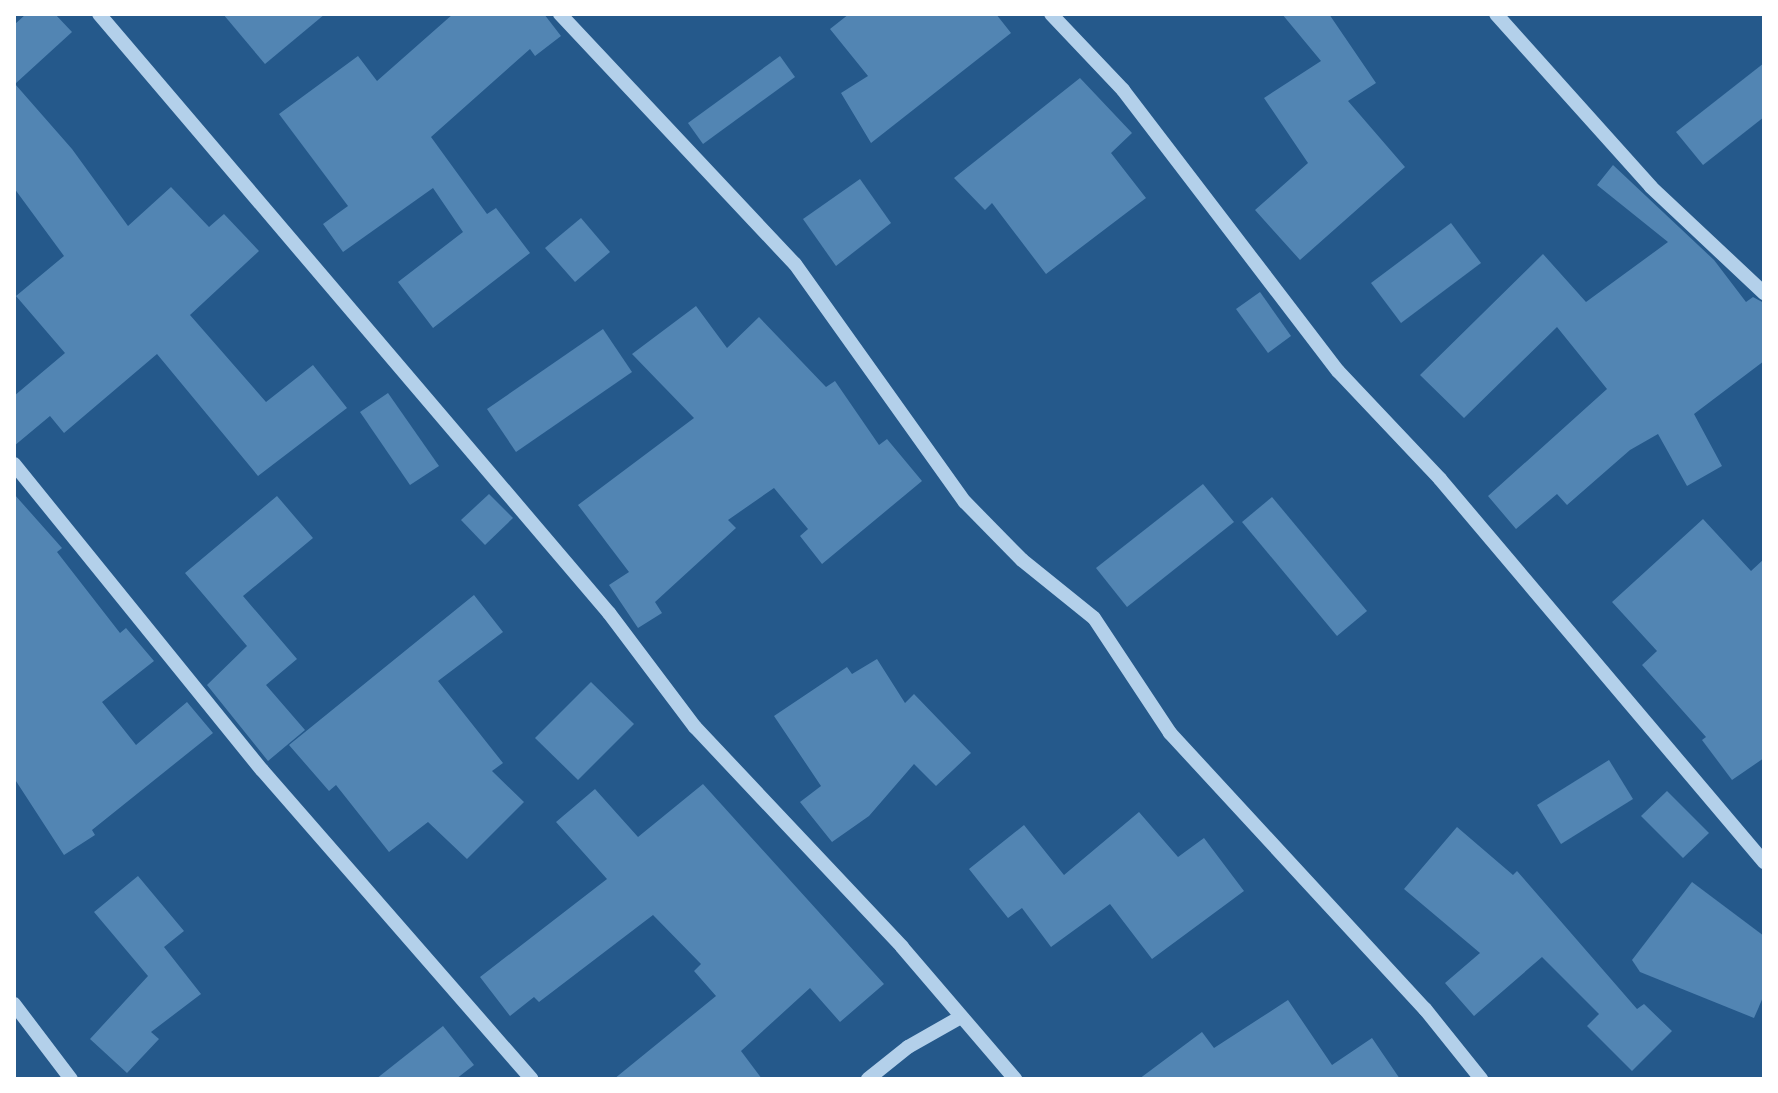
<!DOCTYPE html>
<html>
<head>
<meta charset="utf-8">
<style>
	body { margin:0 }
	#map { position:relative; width:1778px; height:1093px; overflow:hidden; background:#25598b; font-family:"Titillium Web",sans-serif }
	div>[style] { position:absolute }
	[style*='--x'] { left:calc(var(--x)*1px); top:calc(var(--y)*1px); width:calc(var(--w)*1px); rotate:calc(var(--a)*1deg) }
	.building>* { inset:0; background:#5285b3 }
	.minor>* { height:14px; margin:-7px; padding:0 7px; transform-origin:7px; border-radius:7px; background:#b3d0ea }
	span { translate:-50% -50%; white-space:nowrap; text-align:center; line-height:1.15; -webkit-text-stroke:6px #25598b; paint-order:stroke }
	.frame { position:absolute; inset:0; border:16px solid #fff; pointer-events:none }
</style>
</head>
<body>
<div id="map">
	<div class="building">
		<div style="clip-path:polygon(26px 14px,55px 14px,72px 32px,15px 84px,72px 149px,128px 226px,171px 187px,209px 227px,224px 214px,259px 251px,190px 315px,266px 402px,313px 365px,347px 408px,258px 476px,157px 354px,64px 433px,50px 416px,14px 446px,14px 396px,65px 353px,16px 296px,64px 256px,14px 188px,14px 25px)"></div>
		<div style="clip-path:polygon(223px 14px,325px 14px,265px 64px)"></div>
		<div style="clip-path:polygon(453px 14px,544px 14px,561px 36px,535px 56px,530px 49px,431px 137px,487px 214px,496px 208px,530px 253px,433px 328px,398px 282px,463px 232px,433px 188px,343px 252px,323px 224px,348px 206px,279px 114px,358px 56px,377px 81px)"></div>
		<div style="clip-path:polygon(849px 14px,996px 14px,1011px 33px,871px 143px,841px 93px,868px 76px,830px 29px)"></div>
		<div style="clip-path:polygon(1282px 14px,1329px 14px,1376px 83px,1348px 101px,1405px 167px,1300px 260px,1255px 210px,1308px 163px,1264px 98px,1321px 61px)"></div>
		<div style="clip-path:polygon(780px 56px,795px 77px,703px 144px,688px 123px)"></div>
		<div style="clip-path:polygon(1764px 63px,1764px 117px,1703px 165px,1676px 132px)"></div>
		<div style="clip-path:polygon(1080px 78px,1132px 133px,1111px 153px,1146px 198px,1046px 274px,992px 203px,985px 210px,954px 178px)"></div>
		<div style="clip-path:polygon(1613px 165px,1714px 260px,1746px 302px,1753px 297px,1764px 303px,1764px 361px,1694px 414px,1722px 466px,1687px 486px,1658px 434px,1630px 450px,1567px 505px,1557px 494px,1516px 529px,1488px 496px,1607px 389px,1557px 327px,1464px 418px,1420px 375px,1543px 254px,1586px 302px,1668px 242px,1597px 185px)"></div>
		<div style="clip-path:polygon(860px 179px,891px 223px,836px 266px,803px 219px)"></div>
		<div style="clip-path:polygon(581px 218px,610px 252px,575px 282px,545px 248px)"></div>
		<div style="clip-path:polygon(1451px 223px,1481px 263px,1401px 323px,1371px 283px)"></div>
		<div style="clip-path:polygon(1260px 292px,1291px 336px,1268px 353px,1236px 309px)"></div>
		<div style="clip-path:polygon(696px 306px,727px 348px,759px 317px,826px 387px,835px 381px,879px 445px,887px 439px,922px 481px,822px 564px,800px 536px,808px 529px,774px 488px,728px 520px,736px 528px,655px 602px,662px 613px,638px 628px,609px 585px,629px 572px,578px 505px,694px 418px,632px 354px)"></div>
		<div style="clip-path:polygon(603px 329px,632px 372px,516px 452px,487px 409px)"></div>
		<div style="clip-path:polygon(388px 393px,439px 466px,410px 485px,360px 412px)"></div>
		<div style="clip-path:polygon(1203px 484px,1234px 522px,1127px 607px,1096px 568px)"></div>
		<div style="clip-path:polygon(14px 494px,62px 548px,57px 552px,120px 633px,126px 628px,154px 661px,102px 702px,136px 745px,187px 702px,213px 733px,92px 830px,95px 835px,64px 855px,14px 778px)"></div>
		<div style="clip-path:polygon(489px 494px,513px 518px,485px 545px,461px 520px)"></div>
		<div style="clip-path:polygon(277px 496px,313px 538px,243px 596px,297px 659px,266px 685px,305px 730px,268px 761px,207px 685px,247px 646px,185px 573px)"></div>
		<div style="clip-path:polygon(1272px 497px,1367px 611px,1337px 636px,1242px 522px)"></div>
		<div style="clip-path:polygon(1703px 519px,1751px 571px,1764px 559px,1764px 758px,1732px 780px,1702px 740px,1706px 737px,1642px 665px,1657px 651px,1612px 602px)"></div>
		<div style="clip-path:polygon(474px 595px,503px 632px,438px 681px,503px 763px,492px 771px,524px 802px,467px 859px,428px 822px,389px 852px,336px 785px,329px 791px,289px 745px)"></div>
		<div style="clip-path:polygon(877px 659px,905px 703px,914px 694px,971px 753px,936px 786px,914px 764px,869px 816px,832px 842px,800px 802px,821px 786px,774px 716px,847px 667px,852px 674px)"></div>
		<div style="clip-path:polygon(591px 682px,634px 724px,578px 780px,535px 738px)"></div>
		<div style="clip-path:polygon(1609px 760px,1633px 799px,1561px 844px,1537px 805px)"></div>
		<div style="clip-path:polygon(703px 784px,884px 984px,840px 1022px,810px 988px,741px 1051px,762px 1079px,614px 1079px,716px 996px,694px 971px,701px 964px,653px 915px,539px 1002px,534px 997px,510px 1016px,480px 977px,607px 879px,556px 822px,595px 789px,638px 837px)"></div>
		<div style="clip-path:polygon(1667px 791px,1709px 833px,1683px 858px,1641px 816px)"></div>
		<div style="clip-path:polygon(1139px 812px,1178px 857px,1204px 838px,1244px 891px,1152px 959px,1110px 904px,1051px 947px,1022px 908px,1008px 918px,969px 869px,1024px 825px,1064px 875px)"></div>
		<div style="clip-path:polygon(1457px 827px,1513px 875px,1517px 871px,1637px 1009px,1644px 1004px,1672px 1031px,1632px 1071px,1587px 1026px,1599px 1014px,1542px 957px,1474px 1016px,1445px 983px,1480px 953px,1404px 889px)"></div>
		<div style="clip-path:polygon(138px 876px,184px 931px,164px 947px,201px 994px,151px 1032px,159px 1039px,127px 1073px,90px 1039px,148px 976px,94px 912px)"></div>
		<div style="clip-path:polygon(1692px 882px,1764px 936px,1764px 995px,1754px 1018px,1640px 972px,1632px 960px)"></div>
		<div style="clip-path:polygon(1288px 1000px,1332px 1065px,1372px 1038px,1400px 1079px,1139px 1079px,1202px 1032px,1214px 1048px)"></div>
		<div style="clip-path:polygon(443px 1026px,474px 1065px,456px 1079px,376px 1079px)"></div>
	</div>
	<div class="minor">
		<div style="--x:99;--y:14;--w:787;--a:49.59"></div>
		<div style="--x:609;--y:613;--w:143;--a:53"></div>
		<div style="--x:695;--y:727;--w:302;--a:46.7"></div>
		<div style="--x:902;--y:947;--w:174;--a:49.4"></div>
		<div style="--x:560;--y:14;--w:343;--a:46.8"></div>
		<div style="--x:795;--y:264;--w:292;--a:54.5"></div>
		<div style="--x:965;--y:502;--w:81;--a:45.5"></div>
		<div style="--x:1022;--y:560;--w:92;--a:38.9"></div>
		<div style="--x:1094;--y:618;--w:138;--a:56.5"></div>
		<div style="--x:1170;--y:733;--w:376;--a:47.3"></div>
		<div style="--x:1425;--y:1009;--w:90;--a:51.3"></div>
		<div style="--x:1051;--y:14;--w:105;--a:46.5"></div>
		<div style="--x:1123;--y:90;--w:354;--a:52.6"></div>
		<div style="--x:1338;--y:371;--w:149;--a:46.6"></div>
		<div style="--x:1440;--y:479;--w:502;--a:49.77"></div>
		<div style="--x:1496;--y:14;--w:232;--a:48.1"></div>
		<div style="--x:1651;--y:187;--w:155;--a:43.2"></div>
		<div style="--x:14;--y:464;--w:394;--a:51"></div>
		<div style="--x:262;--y:770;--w:410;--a:48.9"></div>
		<div style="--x:14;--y:1004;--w:94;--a:52.8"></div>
		<div style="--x:868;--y:1079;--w:51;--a:-38.7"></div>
		<div style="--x:908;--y:1047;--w:59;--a:-29.6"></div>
	</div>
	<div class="frame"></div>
</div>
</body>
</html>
